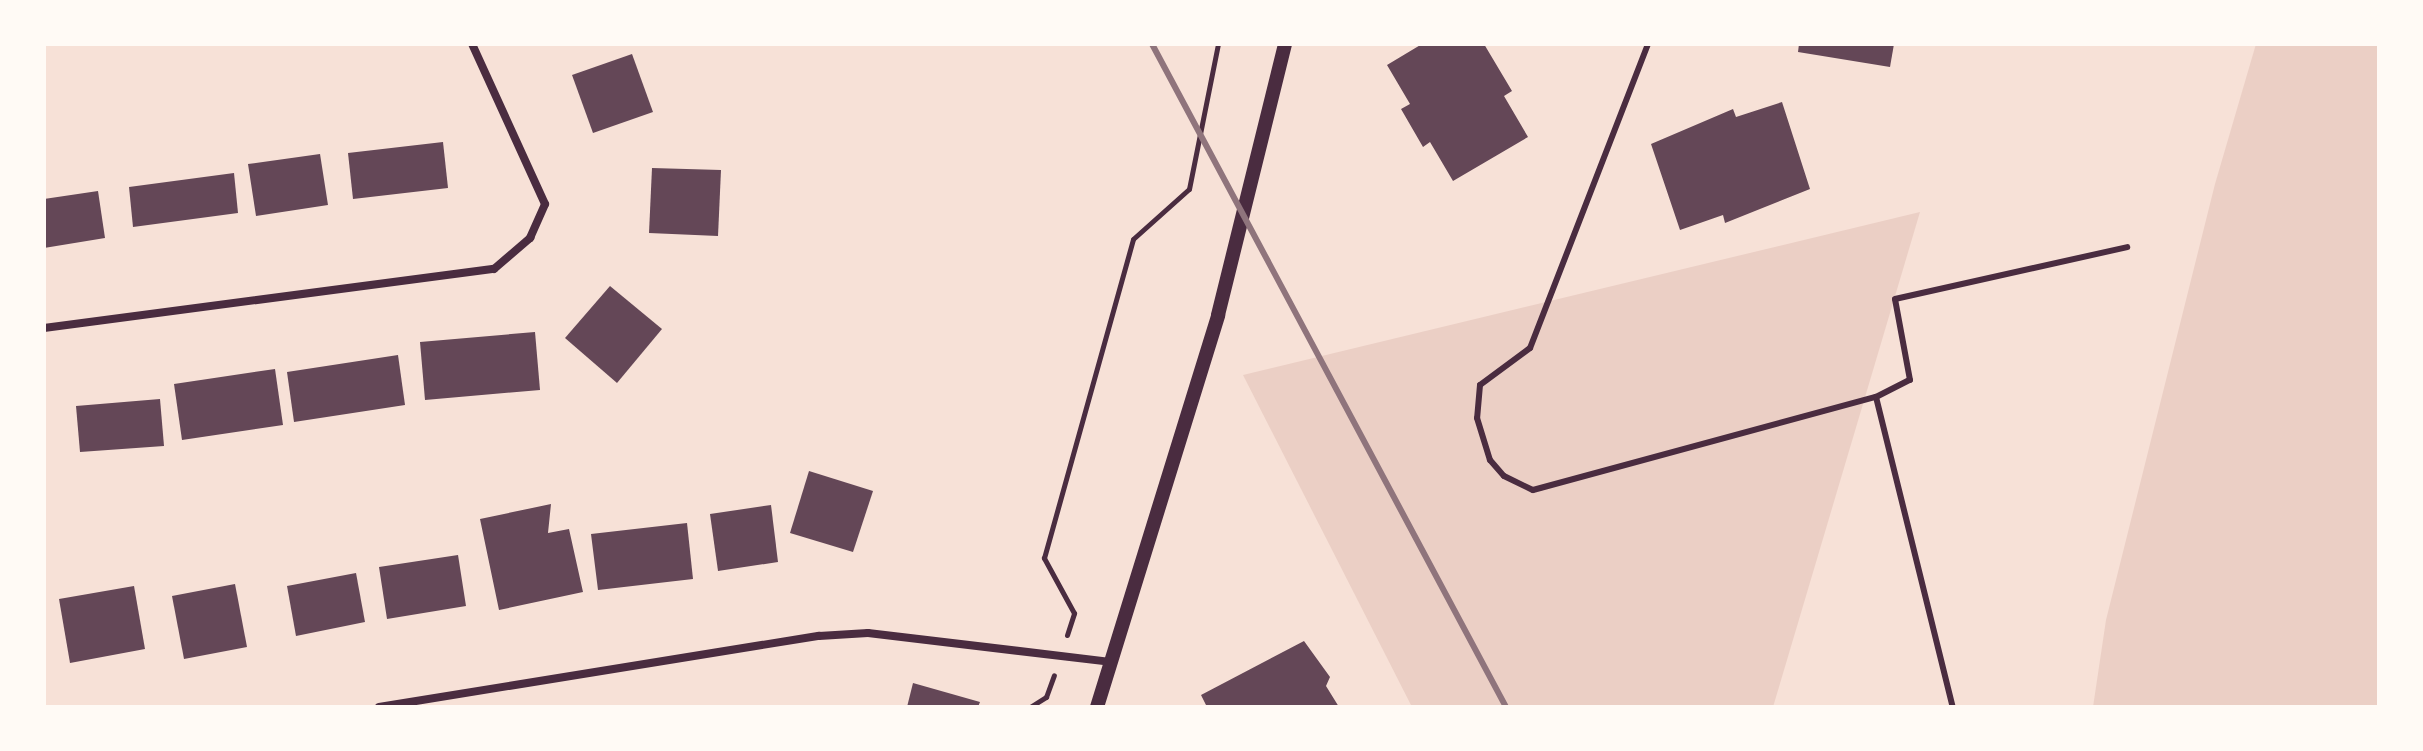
<!DOCTYPE html>
<html>
<head>
<meta charset="utf-8">
<style>
	body { margin:0 }
	#map { position:relative; width:2423px; height:751px; overflow:hidden; background:#f7e1d7; font-family:"Exo 2",sans-serif }
	div>[style] { position:absolute }
	[style*='--x'] { left:calc(var(--x)*1px); top:calc(var(--y)*1px); width:calc(var(--w)*1px); rotate:calc(var(--a)*1deg) }
	.green>* { inset:0; background:#ebcfc5 }
	.building>* { inset:0; background:#644757 }
	.path>* { height:5px; margin:-2.5px; padding:0 2.5px; transform-origin:2.5px; border-radius:2.5px; background:#4a2c40 }
	.service>* { height:6px; margin:-3px; padding:0 3px; transform-origin:3px; border-radius:3px; background:#4a2c40 }
	.minor>* { height:8px; margin:-4px; padding:0 4px; transform-origin:4px; border-radius:4px; background:#4a2c40 }
	.tertiary>* { height:14px; margin:-7px; padding:0 7px; transform-origin:7px; border-radius:7px; background:#4a2c40 }
	.rail>* { height:6px; margin:-3px; padding:0 3px; transform-origin:3px; border-radius:3px; background:#8f747c }
	span { translate:-50% -50%; white-space:nowrap; text-align:center; line-height:1.15; -webkit-text-stroke:7px #fffaf5; paint-order:stroke }
	.frame { position:absolute; inset:0; border:46px solid #fffaf5; pointer-events:none }
</style>
</head>
<body>
<div id="map">
	<div class="green">
		<div style="clip-path:polygon(2256px 44px,2379px 44px,2379px 707px,2093px 707px,2106px 620px,2215px 184px)"></div>
		<div style="clip-path:polygon(1920px 212px,1773px 707px,1412px 707px,1243px 375px)"></div>
	</div>
	<div class="building">
		<div style="clip-path:polygon(1422px 44px,1484px 44px,1512px 91px,1504px 96px,1528px 137px,1453px 181px,1430px 142px,1423px 147px,1401px 109px,1410px 104px,1387px 65px)"></div>
		<div style="clip-path:polygon(1799px 44px,1894px 44px,1890px 67px,1798px 52px)"></div>
		<div style="clip-path:polygon(632px 54px,653px 112px,593px 133px,572px 75px)"></div>
		<div style="clip-path:polygon(1782px 102px,1810px 189px,1725px 223px,1723px 215px,1680px 230px,1651px 144px,1733px 109px,1736px 117px)"></div>
		<div style="clip-path:polygon(443px 142px,448px 188px,353px 199px,348px 153px)"></div>
		<div style="clip-path:polygon(320px 154px,328px 205px,256px 216px,248px 164px)"></div>
		<div style="clip-path:polygon(652px 168px,721px 170px,718px 236px,649px 233px)"></div>
		<div style="clip-path:polygon(234px 173px,238px 213px,133px 227px,129px 187px)"></div>
		<div style="clip-path:polygon(98px 191px,105px 238px,44px 248px,44px 199px)"></div>
		<div style="clip-path:polygon(610px 286px,662px 329px,617px 383px,565px 338px)"></div>
		<div style="clip-path:polygon(535px 332px,540px 390px,425px 400px,420px 342px)"></div>
		<div style="clip-path:polygon(398px 355px,405px 405px,294px 422px,287px 372px)"></div>
		<div style="clip-path:polygon(275px 369px,283px 425px,182px 440px,174px 384px)"></div>
		<div style="clip-path:polygon(160px 399px,164px 446px,80px 452px,76px 406px)"></div>
		<div style="clip-path:polygon(809px 471px,873px 491px,853px 552px,790px 533px)"></div>
		<div style="clip-path:polygon(551px 504px,548px 533px,569px 529px,583px 592px,499px 610px,480px 519px)"></div>
		<div style="clip-path:polygon(771px 505px,778px 562px,718px 571px,710px 514px)"></div>
		<div style="clip-path:polygon(687px 523px,693px 579px,598px 590px,591px 534px)"></div>
		<div style="clip-path:polygon(458px 555px,466px 606px,387px 619px,379px 567px)"></div>
		<div style="clip-path:polygon(356px 573px,365px 622px,296px 636px,287px 586px)"></div>
		<div style="clip-path:polygon(235px 584px,247px 647px,184px 659px,172px 596px)"></div>
		<div style="clip-path:polygon(134px 586px,145px 649px,70px 663px,59px 599px)"></div>
		<div style="clip-path:polygon(1304px 641px,1330px 677px,1326px 686px,1339px 707px,1207px 707px,1201px 695px)"></div>
		<div style="clip-path:polygon(913px 683px,980px 702px,978px 707px,907px 707px)"></div>
	</div>
	<div class="path">
		<div style="--x:1067;--y:635;--w:23;--a:-72"></div>
		<div style="--x:1074;--y:613;--w:63;--a:-118.6"></div>
		<div style="--x:1044;--y:558;--w:331;--a:-74.4"></div>
		<div style="--x:1133;--y:239;--w:75;--a:-41.8"></div>
		<div style="--x:1189;--y:189;--w:148;--a:-78.7"></div>
		<div style="--x:1030;--y:707;--w:19;--a:-32"></div>
		<div style="--x:1046;--y:697;--w:23;--a:-70"></div>
	</div>
	<div class="service">
		<div style="--x:1648;--y:44;--w:326;--a:111.2"></div>
		<div style="--x:1530;--y:348;--w:62;--a:143.5"></div>
		<div style="--x:1480;--y:385;--w:33;--a:95"></div>
		<div style="--x:1477;--y:418;--w:44;--a:72.8"></div>
		<div style="--x:1490;--y:460;--w:21;--a:49"></div>
		<div style="--x:1504;--y:476;--w:32;--a:26"></div>
		<div style="--x:1533;--y:490;--w:355;--a:-15.2"></div>
		<div style="--x:1876;--y:397;--w:319;--a:76.1"></div>
		<div style="--x:1876;--y:397;--w:38;--a:-27"></div>
		<div style="--x:1910;--y:380;--w:82;--a:-100.5"></div>
		<div style="--x:1895;--y:299;--w:238;--a:-12.6"></div>
	</div>
	<div class="minor">
		<div style="--x:44;--y:328;--w:454;--a:-7.5"></div>
		<div style="--x:494;--y:269;--w:48;--a:-40.7"></div>
		<div style="--x:530;--y:238;--w:37;--a:-66"></div>
		<div style="--x:545;--y:204;--w:176;--a:-114.5"></div>
		<div style="--x:379;--y:707;--w:446;--a:-9.2"></div>
		<div style="--x:819;--y:636;--w:49;--a:-3.5"></div>
		<div style="--x:868;--y:633;--w:244;--a:6.8"></div>
	</div>
	<div class="tertiary">
		<div style="--x:1097;--y:707;--w:410;--a:-72.8"></div>
		<div style="--x:1218;--y:315;--w:279;--a:-76.1"></div>
	</div>
	<div class="rail">
		<div style="--x:1152;--y:44;--w:752;--a:61.9"></div>
	</div>
	<div class="frame"></div>
</div>
</body>
</html>
